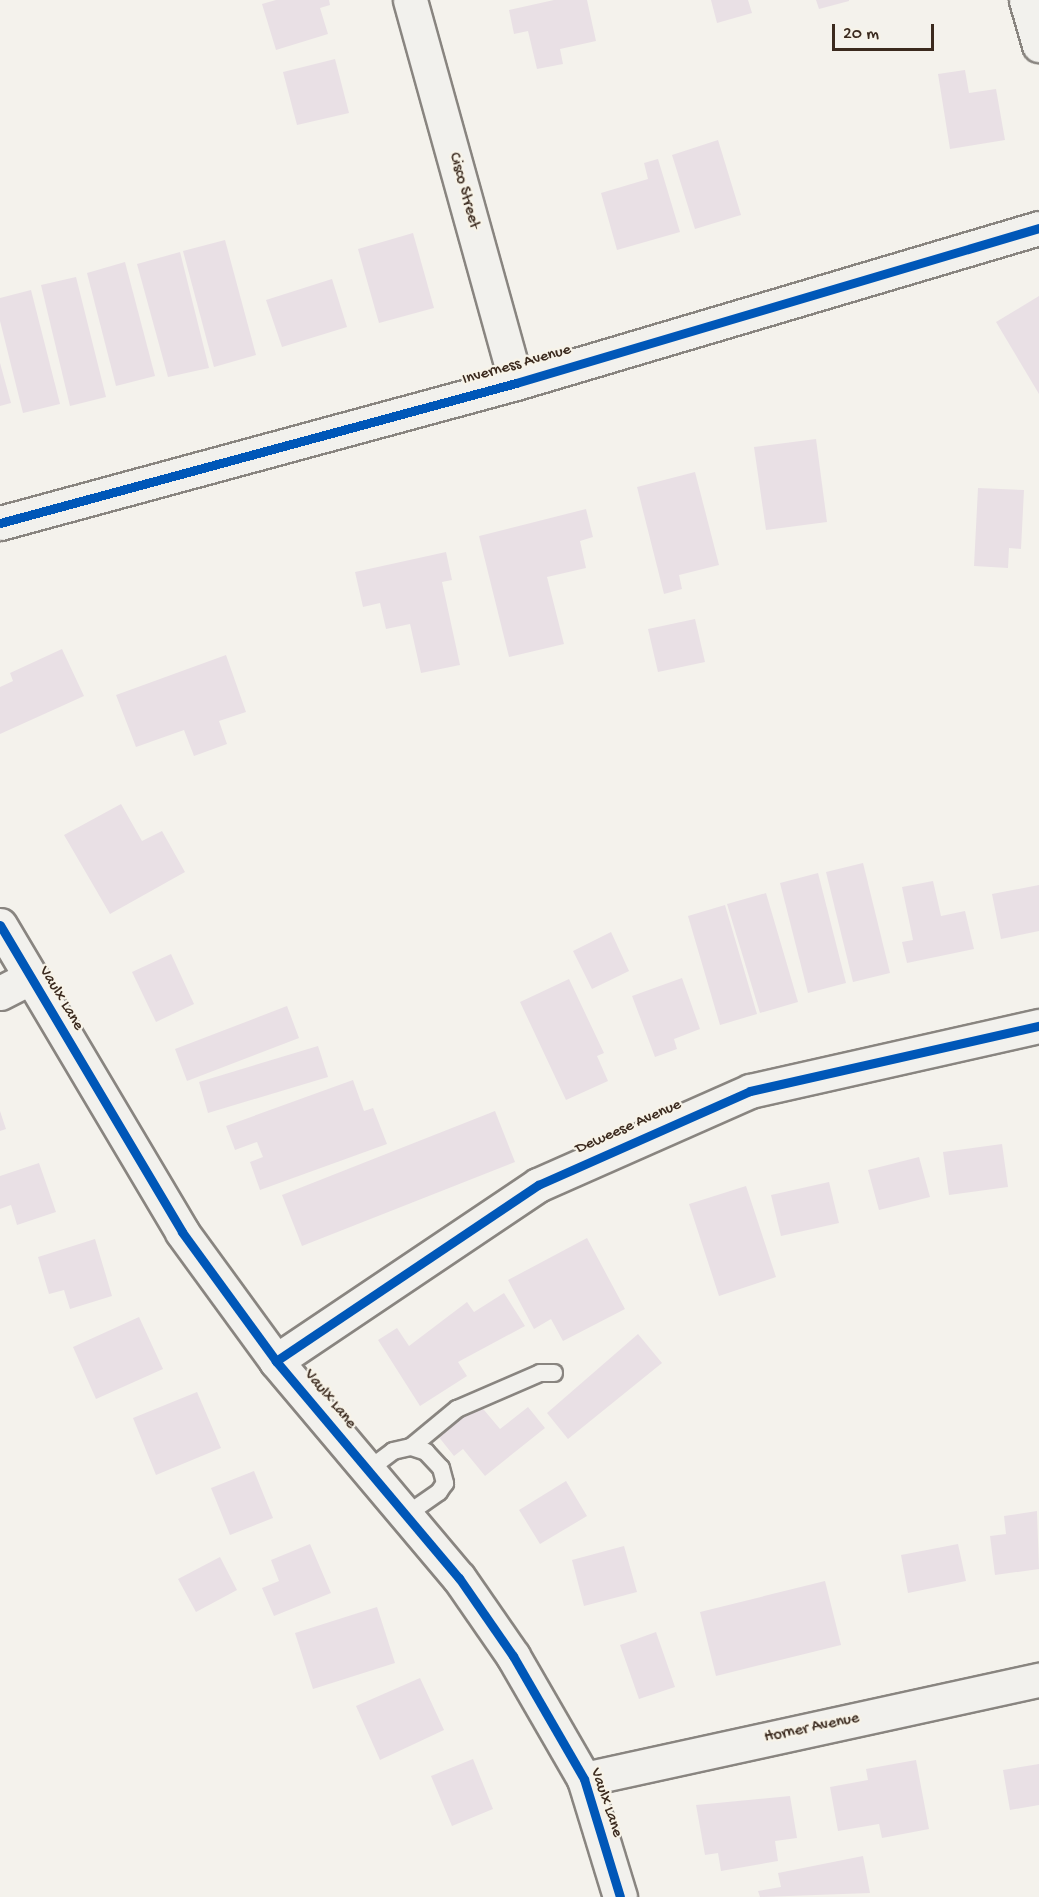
<!DOCTYPE html>
<html>
<head>
<meta charset="utf-8">
<style>
	body { margin:0 }
	#map { position:relative; width:1039px; height:1897px; overflow:hidden; background:#f4f2ec; font-family:"Gochi Hand",sans-serif }
	div>[style] { position:absolute }
	[style*='--x'] { left:calc(var(--x)*1px); top:calc(var(--y)*1px); width:calc(var(--w)*1px); rotate:calc(var(--a)*1deg) }
	.building>* { inset:0; background:#e9e0e5 }
	.roads { filter:drop-shadow(2px 0 #898580) drop-shadow(-2px 0 #898580) drop-shadow(0 2px #898580) drop-shadow(0 -2px #898580) }
	.service>* { height:16px; margin:-8px; padding:0 8px; transform-origin:8px; border-radius:8px; background:#f2f1ed }
	.minor>* { height:33px; margin:-16.5px; padding:0 16.5px; transform-origin:16.5px; border-radius:16.5px; background:#f2f1ed }
	.cycleway>* { height:9px; margin:-4.5px; padding:0 4.5px; transform-origin:4.5px; border-radius:4.5px; background:#0057b8 }
	span { translate:-50% -50%; white-space:nowrap; text-align:center; line-height:1.15; -webkit-text-stroke:4.5px #f7f3e8; paint-order:stroke }
	.street-label { font-size:16px; color:#3b2a1e }
	.scale { position:absolute; left:832px; top:24px; width:102px; height:27px; box-sizing:border-box; border:3px solid #3b2a1e; border-top:0; padding-left:8px; font-size:18px; line-height:21px; white-space:nowrap; color:#3b2a1e; -webkit-text-stroke:4px #f7f3e8; paint-order:stroke }
</style>
</head>
<body>
<div id="map">
	<div class="building">
		<div style="clip-path:polygon(276px 0,329px 0,330px 5px,320px 8px,328px 34px,276px 50px,262px 4px)"></div>
		<div style="clip-path:polygon(554px 0,587px 0,596px 41px,560px 49px,563px 64px,537px 69px,528px 31px,514px 34px,509px 10px)"></div>
		<div style="clip-path:polygon(711px 0,748px 0,752px 13px,717px 23px)"></div>
		<div style="clip-path:polygon(816px 0,849px 0,849px 1px,819px 9px)"></div>
		<div style="clip-path:polygon(335px 59px,349px 113px,297px 125px,283px 72px)"></div>
		<div style="clip-path:polygon(965px 70px,969px 93px,996px 89px,1005px 140px,950px 149px,938px 74px)"></div>
		<div style="clip-path:polygon(718px 140px,741px 215px,695px 229px,672px 155px)"></div>
		<div style="clip-path:polygon(658px 159px,680px 232px,617px 250px,601px 193px,648px 179px,644px 163px)"></div>
		<div style="clip-path:polygon(413px 233px,434px 308px,379px 323px,358px 249px)"></div>
		<div style="clip-path:polygon(225px 240px,256px 355px,214px 367px,183px 251px)"></div>
		<div style="clip-path:polygon(180px 252px,209px 368px,168px 377px,137px 264px)"></div>
		<div style="clip-path:polygon(125px 262px,155px 376px,116px 386px,87px 273px)"></div>
		<div style="clip-path:polygon(76px 277px,106px 397px,70px 406px,41px 285px)"></div>
		<div style="clip-path:polygon(332px 279px,347px 327px,282px 347px,266px 300px)"></div>
		<div style="clip-path:polygon(31px 290px,60px 404px,23px 413px,0 321px,0 298px)"></div>
		<div style="clip-path:polygon(1039px 296px,1039px 394px,996px 322px)"></div>
		<div style="clip-path:polygon(0 363px,11px 403px,0 406px)"></div>
		<div style="clip-path:polygon(816px 439px,827px 522px,766px 530px,754px 447px)"></div>
		<div style="clip-path:polygon(695px 472px,719px 565px,679px 575px,682px 589px,664px 594px,637px 487px)"></div>
		<div style="clip-path:polygon(978px 488px,1024px 490px,1021px 549px,1009px 548px,1008px 568px,974px 566px)"></div>
		<div style="clip-path:polygon(586px 509px,593px 537px,580px 541px,586px 568px,547px 577px,564px 644px,509px 657px,479px 536px)"></div>
		<div style="clip-path:polygon(446px 552px,452px 580px,442px 582px,460px 665px,421px 673px,410px 624px,386px 629px,380px 603px,363px 607px,355px 572px)"></div>
		<div style="clip-path:polygon(695px 619px,705px 662px,658px 672px,648px 629px)"></div>
		<div style="clip-path:polygon(62px 649px,84px 696px,0 734px,0 687px,13px 681px,10px 673px)"></div>
		<div style="clip-path:polygon(226px 655px,246px 712px,219px 721px,227px 744px,194px 756px,184px 730px,136px 747px,116px 695px)"></div>
		<div style="clip-path:polygon(121px 804px,142px 841px,162px 831px,185px 872px,110px 914px,64px 835px)"></div>
		<div style="clip-path:polygon(863px 863px,890px 973px,853px 982px,826px 872px)"></div>
		<div style="clip-path:polygon(818px 873px,846px 983px,808px 993px,780px 883px)"></div>
		<div style="clip-path:polygon(933px 881px,941px 916px,965px 911px,974px 949px,907px 963px,902px 942px,913px 940px,902px 887px)"></div>
		<div style="clip-path:polygon(1039px 885px,1039px 931px,1001px 939px,992px 894px)"></div>
		<div style="clip-path:polygon(766px 893px,798px 1002px,760px 1013px,727px 904px)"></div>
		<div style="clip-path:polygon(725px 905px,757px 1014px,720px 1025px,688px 916px)"></div>
		<div style="clip-path:polygon(611px 932px,629px 971px,592px 989px,573px 951px)"></div>
		<div style="clip-path:polygon(171px 954px,194px 1004px,156px 1022px,132px 972px)"></div>
		<div style="clip-path:polygon(682px 978px,700px 1029px,674px 1039px,677px 1049px,655px 1057px,632px 996px)"></div>
		<div style="clip-path:polygon(569px 979px,604px 1053px,597px 1056px,608px 1081px,566px 1100px,520px 1002px)"></div>
		<div style="clip-path:polygon(287px 1006px,299px 1038px,187px 1081px,175px 1049px)"></div>
		<div style="clip-path:polygon(318px 1046px,328px 1077px,208px 1113px,199px 1082px)"></div>
		<div style="clip-path:polygon(353px 1080px,364px 1111px,373px 1108px,387px 1144px,260px 1190px,250px 1162px,263px 1157px,257px 1142px,235px 1150px,226px 1126px)"></div>
		<div style="clip-path:polygon(0 1111px,6px 1129px,0 1131px)"></div>
		<div style="clip-path:polygon(495px 1111px,515px 1162px,302px 1246px,282px 1195px)"></div>
		<div style="clip-path:polygon(1002px 1144px,1008px 1187px,949px 1195px,943px 1152px)"></div>
		<div style="clip-path:polygon(919px 1157px,930px 1197px,879px 1210px,868px 1170px)"></div>
		<div style="clip-path:polygon(39px 1163px,56px 1212px,17px 1225px,11px 1205px,0 1209px,0 1176px)"></div>
		<div style="clip-path:polygon(829px 1182px,839px 1223px,781px 1236px,771px 1195px)"></div>
		<div style="clip-path:polygon(746px 1186px,776px 1277px,719px 1296px,689px 1204px)"></div>
		<div style="clip-path:polygon(587px 1238px,625px 1309px,563px 1341px,551px 1319px,534px 1329px,508px 1280px)"></div>
		<div style="clip-path:polygon(95px 1239px,112px 1296px,70px 1309px,64px 1290px,49px 1294px,38px 1257px)"></div>
		<div style="clip-path:polygon(504px 1293px,525px 1326px,458px 1362px,467px 1376px,420px 1406px,378px 1340px,397px 1328px,409px 1346px,467px 1302px,474px 1312px)"></div>
		<div style="clip-path:polygon(139px 1317px,163px 1369px,96px 1399px,73px 1347px)"></div>
		<div style="clip-path:polygon(638px 1334px,662px 1363px,568px 1439px,547px 1413px)"></div>
		<div style="clip-path:polygon(197px 1392px,221px 1448px,156px 1475px,133px 1418px)"></div>
		<div style="clip-path:polygon(479px 1404px,500px 1429px,528px 1407px,545px 1428px,485px 1476px,463px 1449px,454px 1456px,438px 1436px)"></div>
		<div style="clip-path:polygon(254px 1471px,273px 1518px,230px 1535px,211px 1488px)"></div>
		<div style="clip-path:polygon(566px 1481px,587px 1516px,540px 1544px,519px 1510px)"></div>
		<div style="clip-path:polygon(1037px 1511px,1039px 1569px,995px 1575px,990px 1536px,1006px 1534px,1004px 1516px)"></div>
		<div style="clip-path:polygon(310px 1544px,331px 1593px,274px 1616px,262px 1588px,279px 1581px,271px 1560px)"></div>
		<div style="clip-path:polygon(958px 1544px,966px 1581px,908px 1593px,901px 1555px)"></div>
		<div style="clip-path:polygon(624px 1546px,637px 1592px,584px 1606px,572px 1560px)"></div>
		<div style="clip-path:polygon(220px 1557px,237px 1590px,196px 1612px,178px 1579px)"></div>
		<div style="clip-path:polygon(825px 1581px,841px 1645px,716px 1676px,700px 1612px)"></div>
		<div style="clip-path:polygon(377px 1607px,395px 1663px,313px 1689px,295px 1633px)"></div>
		<div style="clip-path:polygon(656px 1632px,675px 1687px,639px 1699px,620px 1645px)"></div>
		<div style="clip-path:polygon(420px 1678px,444px 1730px,380px 1760px,356px 1706px)"></div>
		<div style="clip-path:polygon(473px 1759px,493px 1809px,452px 1826px,431px 1776px)"></div>
		<div style="clip-path:polygon(916px 1760px,929px 1829px,882px 1838px,879px 1824px,838px 1831px,830px 1787px,868px 1780px,866px 1769px)"></div>
		<div style="clip-path:polygon(1039px 1764px,1039px 1805px,1010px 1810px,1003px 1770px)"></div>
		<div style="clip-path:polygon(790px 1796px,797px 1838px,775px 1841px,778px 1861px,721px 1871px,718px 1853px,705px 1855px,696px 1805px)"></div>
		<div style="clip-path:polygon(863px 1856px,870px 1893px,760px 1897px,758px 1891px,781px 1887px,778px 1873px)"></div>
	</div>
	<div class="roads">
		<div class="service">
			<div style="--x:411;--y:1447;--w:60;--a:-39.6"></div>
			<div style="--x:457;--y:1409;--w:90;--a:-23.4"></div>
			<div style="--x:540;--y:1373;--w:14;--a:0"></div>
			<div style="--x:368;--y:1470;--w:31;--a:-37"></div>
			<div style="--x:393;--y:1451;--w:18;--a:-13"></div>
			<div style="--x:411;--y:1447;--w:16;--a:18"></div>
			<div style="--x:426;--y:1452;--w:22;--a:47"></div>
			<div style="--x:441;--y:1468;--w:16;--a:75"></div>
			<div style="--x:445;--y:1483;--w:11;--a:124"></div>
			<div style="--x:439;--y:1492;--w:40;--a:145.1"></div>
		</div>
		<div class="minor">
			<div style="--x:410;--y:0;--w:397;--a:74.5"></div>
			<div style="--x:1026;--y:0;--w:47;--a:73.9"></div>
			<div style="--x:0;--y:523;--w:535;--a:-15.18"></div>
			<div style="--x:516;--y:383;--w:545;--a:-16.51"></div>
			<div style="--x:0;--y:925;--w:357;--a:59.3"></div>
			<div style="--x:182;--y:1232;--w:160;--a:53.9"></div>
			<div style="--x:276;--y:1361;--w:284;--a:49.9"></div>
			<div style="--x:459;--y:1578;--w:95;--a:55.3"></div>
			<div style="--x:513;--y:1656;--w:142;--a:60"></div>
			<div style="--x:584;--y:1779;--w:123;--a:73"></div>
			<div style="--x:0;--y:993;--w:34;--a:-27"></div>
			<div style="--x:276;--y:1361;--w:316;--a:-33.9"></div>
			<div style="--x:538;--y:1185;--w:232;--a:-23.9"></div>
			<div style="--x:750;--y:1091;--w:296;--a:-12.7"></div>
			<div style="--x:584;--y:1779;--w:466;--a:-12.3"></div>
		</div>
	</div>
	<div class="cycleway">
		<div style="--x:0;--y:523;--w:535;--a:-15.18"></div>
		<div style="--x:516;--y:383;--w:545;--a:-16.51"></div>
		<div style="--x:0;--y:925;--w:357;--a:59.3"></div>
		<div style="--x:182;--y:1232;--w:160;--a:53.9"></div>
		<div style="--x:276;--y:1361;--w:284;--a:49.9"></div>
		<div style="--x:459;--y:1578;--w:95;--a:55.3"></div>
		<div style="--x:513;--y:1656;--w:142;--a:60"></div>
		<div style="--x:584;--y:1779;--w:123;--a:73"></div>
		<div style="--x:276;--y:1361;--w:316;--a:-33.9"></div>
		<div style="--x:538;--y:1185;--w:232;--a:-23.9"></div>
		<div style="--x:750;--y:1091;--w:296;--a:-12.7"></div>
	</div>
	<div class="street-label">
		<span style="left:463px;top:191px;rotate:74deg">Cisco Street</span>
		<span style="left:517px;top:366px;rotate:-16deg">Inverness Avenue</span>
		<span style="left:60px;top:999px;rotate:59deg">Vaulx Lane</span>
		<span style="left:629px;top:1128px;rotate:-24deg">Deweese Avenue</span>
		<span style="left:329px;top:1400px;rotate:50deg">Vaulx Lane</span>
		<span style="left:812px;top:1729px;rotate:-12deg">Horner Avenue</span>
		<span style="left:605px;top:1803px;rotate:71deg">Vaulx Lane</span>
	</div>
	<div class="scale">20 m</div>
</div>
</body>
</html>
